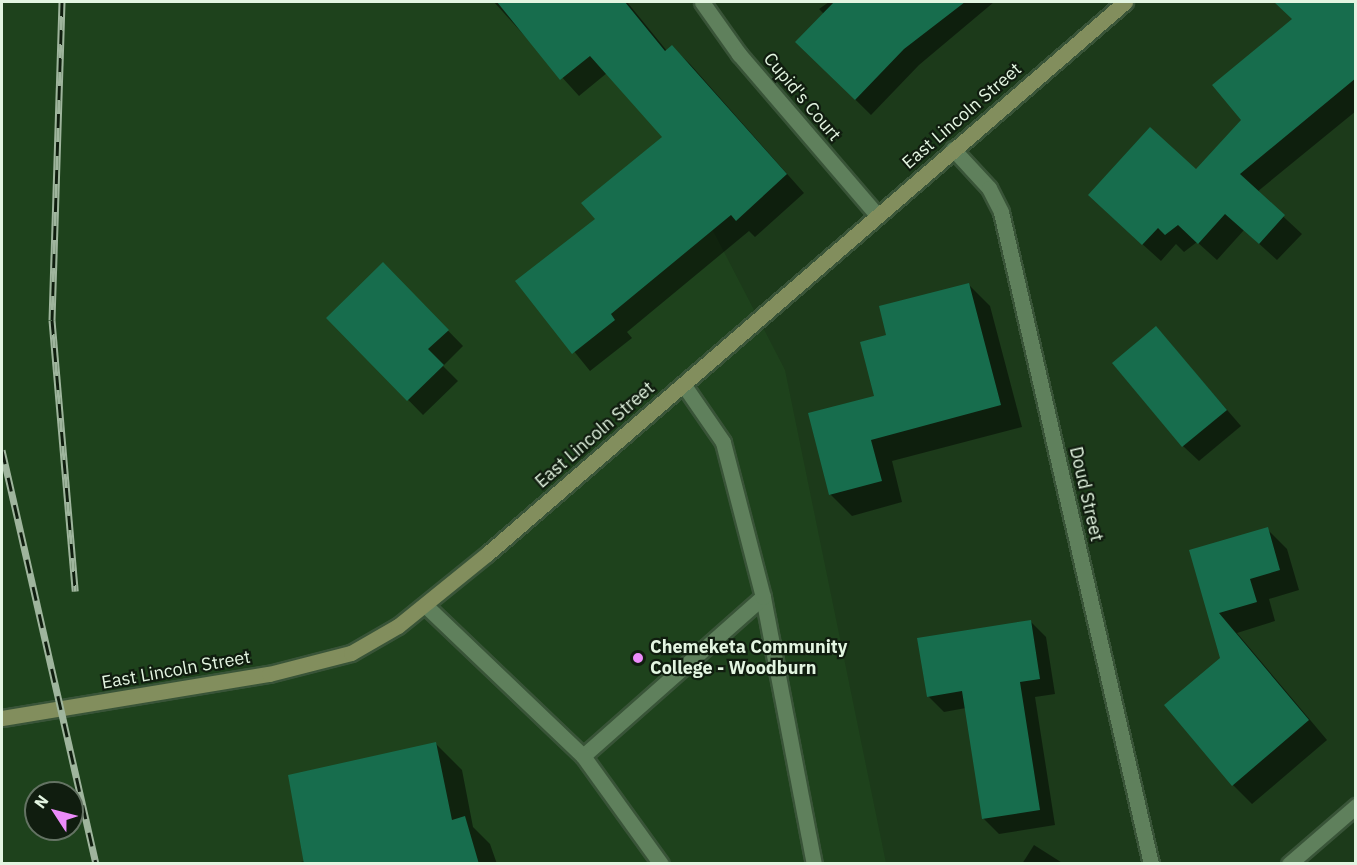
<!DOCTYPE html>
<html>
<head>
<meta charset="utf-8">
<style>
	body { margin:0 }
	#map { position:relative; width:1357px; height:865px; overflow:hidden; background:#1c3a1a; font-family:"IBM Plex Sans",sans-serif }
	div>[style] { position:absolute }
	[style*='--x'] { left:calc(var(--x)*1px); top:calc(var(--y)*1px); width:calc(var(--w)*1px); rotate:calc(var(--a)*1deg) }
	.built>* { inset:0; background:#1e421c }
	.shadow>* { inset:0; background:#0007 }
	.building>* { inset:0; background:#176d4d }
	.roads { filter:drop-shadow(2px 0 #395438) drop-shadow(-2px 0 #395438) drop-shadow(0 2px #395438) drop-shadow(0 -2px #395438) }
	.lane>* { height:15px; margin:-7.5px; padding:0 7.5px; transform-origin:7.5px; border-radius:7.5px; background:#5f805c }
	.street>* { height:15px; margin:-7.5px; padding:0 7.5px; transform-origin:7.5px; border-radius:7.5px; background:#5f805c }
	.secondary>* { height:15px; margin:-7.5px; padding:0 7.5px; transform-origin:7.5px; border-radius:7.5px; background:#828e5d }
	.rail>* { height:7px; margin-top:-3.5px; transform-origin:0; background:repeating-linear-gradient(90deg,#101d0f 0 14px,#9fb59d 0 28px); box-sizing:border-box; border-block:2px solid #9fb59d }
	.dots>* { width:16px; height:16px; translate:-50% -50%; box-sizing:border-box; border:3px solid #101d0f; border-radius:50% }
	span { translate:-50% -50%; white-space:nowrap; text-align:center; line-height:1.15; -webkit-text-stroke:4.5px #101d0f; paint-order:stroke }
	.street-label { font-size:18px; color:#e3f5e1 }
	.poi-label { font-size:18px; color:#e3f5e1; font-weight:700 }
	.left { translate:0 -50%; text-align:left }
	.frame { position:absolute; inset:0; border:3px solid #e3f5e1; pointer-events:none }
	.north { position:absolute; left:24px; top:781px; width:60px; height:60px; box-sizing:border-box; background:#101d0f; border:2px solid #647363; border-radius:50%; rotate:306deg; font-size:16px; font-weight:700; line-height:24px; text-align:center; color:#e3f5e1 }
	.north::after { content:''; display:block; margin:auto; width:21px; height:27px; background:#ec8cfa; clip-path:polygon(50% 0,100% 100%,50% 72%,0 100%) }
</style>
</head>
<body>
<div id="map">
	<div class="built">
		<div style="clip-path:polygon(evenodd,2px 2px,595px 2px,785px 370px,886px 863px,2px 864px,2px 2px,36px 793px,72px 793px,72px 829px,36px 829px,36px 793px)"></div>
	</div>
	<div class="shadow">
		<div style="clip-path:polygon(494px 2px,627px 2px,667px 51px,672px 47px,690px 64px,804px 193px,755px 237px,749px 231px,627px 332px,632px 338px,590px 371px,517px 281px,597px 220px,664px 137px,607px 73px,579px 96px)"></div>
		<div style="clip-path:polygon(829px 2px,994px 2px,919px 65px,871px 115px,797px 42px,824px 14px,819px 9px)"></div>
		<div style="clip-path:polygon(1287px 2px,1356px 2px,1356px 111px,1257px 192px,1302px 234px,1277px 260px,1244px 230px,1217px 260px,1197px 242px,1184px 252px,1176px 244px,1161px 261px,1108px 213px,1196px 171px,1243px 120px,1294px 20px,1281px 7px)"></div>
		<div style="clip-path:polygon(383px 264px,463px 346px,443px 366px,458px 381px,423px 415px,328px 318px)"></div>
		<div style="clip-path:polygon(969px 285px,990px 306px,1022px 427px,892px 461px,902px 502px,852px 516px,830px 494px,876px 397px,888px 336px)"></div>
		<div style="clip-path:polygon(1156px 328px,1241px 426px,1199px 461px,1183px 446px)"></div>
		<div style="clip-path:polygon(1267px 529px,1287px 549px,1299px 590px,1269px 599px,1275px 621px,1237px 633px,1327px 740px,1252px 804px,1233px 785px,1222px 658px,1191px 551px)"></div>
		<div style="clip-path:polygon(1030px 621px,1046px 637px,1055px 694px,1035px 697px,1055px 825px,999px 834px,983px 818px,966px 708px,944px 712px,928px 696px)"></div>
		<div style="clip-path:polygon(435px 743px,462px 770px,473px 827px,490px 844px,497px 864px,291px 864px,305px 861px)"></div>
		<div style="clip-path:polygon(1034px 845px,1064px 864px,1022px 864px)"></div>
	</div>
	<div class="building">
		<div style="clip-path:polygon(497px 2px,625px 2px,665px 51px,672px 45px,787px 174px,736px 221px,731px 215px,611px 314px,615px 320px,572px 354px,515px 281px,595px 219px,581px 203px,662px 137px,590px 56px,560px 80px)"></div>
		<div style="clip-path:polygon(834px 2px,965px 2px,904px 49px,855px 100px,795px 42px)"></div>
		<div style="clip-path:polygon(1274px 2px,1356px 2px,1356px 78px,1240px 174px,1285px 215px,1259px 244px,1225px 214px,1198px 244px,1178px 225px,1165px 235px,1158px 228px,1142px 245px,1088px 195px,1150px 127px,1196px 169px,1241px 120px,1212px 85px,1292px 19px)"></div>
		<div style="clip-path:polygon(383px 262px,449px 330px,428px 349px,444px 365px,407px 401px,326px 318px)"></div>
		<div style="clip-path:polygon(969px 283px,1001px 405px,871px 440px,882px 481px,829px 495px,808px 413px,874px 396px,860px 342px,886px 335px,879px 306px)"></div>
		<div style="clip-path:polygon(1156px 326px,1227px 410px,1182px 447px,1112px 363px)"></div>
		<div style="clip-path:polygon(1268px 527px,1280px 570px,1250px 579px,1257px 602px,1219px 613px,1309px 720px,1232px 786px,1164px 705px,1220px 658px,1189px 550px)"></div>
		<div style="clip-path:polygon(1031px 620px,1040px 679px,1020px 682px,1040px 810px,982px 819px,962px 691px,927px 697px,917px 638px)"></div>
		<div style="clip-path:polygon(436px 742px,452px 820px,465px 816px,479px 864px,304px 864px,288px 775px)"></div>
	</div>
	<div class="roads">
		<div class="lane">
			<div style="--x:763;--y:597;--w:272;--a:79.2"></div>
			<div style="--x:426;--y:606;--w:217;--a:43.7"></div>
			<div style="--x:583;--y:756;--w:240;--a:-41.5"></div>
			<div style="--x:763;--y:597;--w:160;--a:-104.5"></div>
			<div style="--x:723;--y:442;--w:70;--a:-124.6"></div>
			<div style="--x:583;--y:756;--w:133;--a:54.2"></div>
		</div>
		<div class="street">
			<div style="--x:702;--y:2;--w:64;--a:54.6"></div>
			<div style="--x:739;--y:54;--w:212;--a:49.4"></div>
			<div style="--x:953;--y:149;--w:53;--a:47.3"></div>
			<div style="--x:989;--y:188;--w:27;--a:63"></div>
			<div style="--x:1001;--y:212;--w:669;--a:77.04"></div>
			<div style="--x:1289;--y:864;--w:89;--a:-40.9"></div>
		</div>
		<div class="secondary">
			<div style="--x:2;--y:718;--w:271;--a:-9.4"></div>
			<div style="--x:269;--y:674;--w:85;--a:-14.4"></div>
			<div style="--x:351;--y:653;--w:54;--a:-29.9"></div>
			<div style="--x:398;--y:626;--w:114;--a:-39"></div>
			<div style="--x:487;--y:554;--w:844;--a:-40.87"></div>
		</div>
	</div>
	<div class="rail">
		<div style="--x:62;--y:2;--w:318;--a:91.8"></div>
		<div style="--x:52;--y:320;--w:272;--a:85.1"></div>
		<div style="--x:2;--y:450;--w:425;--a:77.2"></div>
	</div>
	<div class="dots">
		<div style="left:638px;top:658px;background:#ec8cfa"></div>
	</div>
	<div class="street-label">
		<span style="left:802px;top:97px;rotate:50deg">Cupid's Court</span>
		<span style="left:962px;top:116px;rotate:-41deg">East Lincoln Street</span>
		<span style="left:595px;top:435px;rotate:-41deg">East Lincoln Street</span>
		<span style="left:1086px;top:494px;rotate:77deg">Doud Street</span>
		<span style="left:176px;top:670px;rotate:-10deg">East Lincoln Street</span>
	</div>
	<div class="poi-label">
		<span class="left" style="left:650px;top:658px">Chemeketa Community<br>College - Woodburn</span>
	</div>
	<div class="frame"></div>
	<div class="north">N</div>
</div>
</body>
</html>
